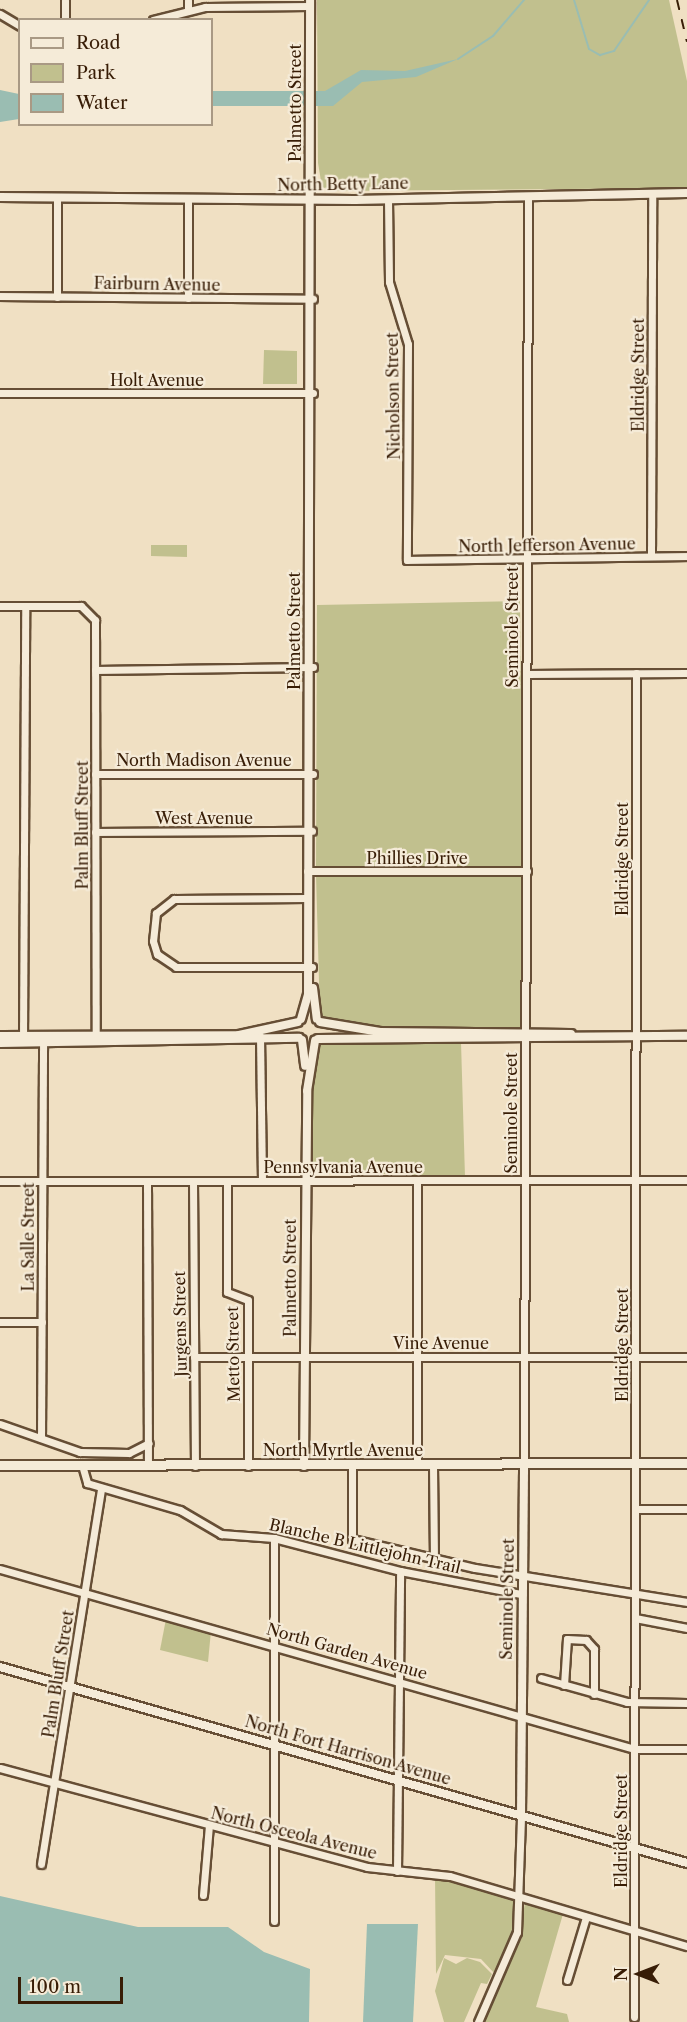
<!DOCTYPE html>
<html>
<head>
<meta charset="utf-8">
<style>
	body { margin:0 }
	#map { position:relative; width:687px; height:2022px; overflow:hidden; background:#f0e0c3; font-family:"Libre Caslon Text",serif }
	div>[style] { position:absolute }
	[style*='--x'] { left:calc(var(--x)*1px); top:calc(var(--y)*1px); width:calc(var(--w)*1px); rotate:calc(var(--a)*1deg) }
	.green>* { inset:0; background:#c1c08e }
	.water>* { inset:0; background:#9abdb2 }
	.stream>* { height:2px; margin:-1px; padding:0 1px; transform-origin:1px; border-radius:1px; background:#9abdb2 }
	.roads { filter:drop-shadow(2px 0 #664e35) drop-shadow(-2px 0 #664e35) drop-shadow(0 2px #664e35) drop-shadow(0 -2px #664e35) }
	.minor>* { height:7px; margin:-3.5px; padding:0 3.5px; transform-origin:3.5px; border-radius:3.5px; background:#f5ebd8 }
	.tertiary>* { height:8px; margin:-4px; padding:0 4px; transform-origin:4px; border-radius:4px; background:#f5ebd8 }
	.secondary>* { height:9px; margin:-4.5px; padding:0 4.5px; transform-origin:4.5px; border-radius:4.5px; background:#f5ebd8 }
	.rail>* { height:2px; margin-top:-1px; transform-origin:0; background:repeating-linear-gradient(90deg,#381d06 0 10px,transparent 0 20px) }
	span { translate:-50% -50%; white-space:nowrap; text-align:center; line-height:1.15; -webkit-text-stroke:4.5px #f5ebd8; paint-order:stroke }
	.street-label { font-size:16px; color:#381d06 }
	.legend { position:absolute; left:18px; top:18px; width:195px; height:108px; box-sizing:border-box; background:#f5ebd8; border:2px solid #a99984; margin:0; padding:8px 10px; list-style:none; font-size:18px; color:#381d06 }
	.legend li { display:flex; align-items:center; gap:12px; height:30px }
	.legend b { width:30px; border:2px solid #a99984 }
	.north { position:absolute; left:609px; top:1944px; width:60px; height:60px; -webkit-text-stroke:4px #f5ebd8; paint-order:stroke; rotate:270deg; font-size:16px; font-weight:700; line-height:24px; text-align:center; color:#381d06 }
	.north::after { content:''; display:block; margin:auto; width:21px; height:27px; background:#381d06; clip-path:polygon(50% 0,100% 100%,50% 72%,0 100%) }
	.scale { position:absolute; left:18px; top:1977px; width:105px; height:27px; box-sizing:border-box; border:3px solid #381d06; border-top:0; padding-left:8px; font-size:18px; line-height:21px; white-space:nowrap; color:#381d06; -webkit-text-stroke:4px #f5ebd8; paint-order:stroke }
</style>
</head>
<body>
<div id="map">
	<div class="green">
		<div style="clip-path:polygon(317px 0,669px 0,687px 81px,687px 188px,331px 191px,322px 187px,318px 163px)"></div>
		<div style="clip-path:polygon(264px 350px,297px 351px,297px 384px,263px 384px)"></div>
		<div style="clip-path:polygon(151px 545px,187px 545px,187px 557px,151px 556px)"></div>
		<div style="clip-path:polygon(520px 601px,523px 867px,316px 868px,317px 605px)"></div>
		<div style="clip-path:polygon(523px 874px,522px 1028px,380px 1028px,320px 1017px,316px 875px)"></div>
		<div style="clip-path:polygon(321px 1041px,461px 1042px,465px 1177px,310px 1171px,311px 1091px)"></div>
		<div style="clip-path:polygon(166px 1619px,211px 1631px,208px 1662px,160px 1650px)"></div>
		<div style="clip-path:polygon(435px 1876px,517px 1900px,511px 1939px,495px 1974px,481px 1959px,445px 1955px,436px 1974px)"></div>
		<div style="clip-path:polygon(525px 1903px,563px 1914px,536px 2007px,567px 2014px,569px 2022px,482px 2022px,518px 1941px)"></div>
		<div style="clip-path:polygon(444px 1958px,456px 1964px,467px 1958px,480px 1962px,492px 1974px,487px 1984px,481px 1983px,464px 2022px,444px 2022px,435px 1991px)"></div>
	</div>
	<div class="water">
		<div style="clip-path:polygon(458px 59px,416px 77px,362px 82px,333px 106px,212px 106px,212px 91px,325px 91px,361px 70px,405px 71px)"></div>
		<div style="clip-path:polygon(0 90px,19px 94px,19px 119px,0 122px)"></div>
		<div style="clip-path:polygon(0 1896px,138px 1927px,228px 1927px,264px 1952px,310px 1969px,309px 2022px,0 2022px)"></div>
		<div style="clip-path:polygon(367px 1924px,418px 1924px,413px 2022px,363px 2022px)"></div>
	</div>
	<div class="stream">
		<div style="--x:574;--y:0;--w:51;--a:73"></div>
		<div style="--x:589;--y:49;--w:13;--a:29"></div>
		<div style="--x:600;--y:55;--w:15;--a:-16"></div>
		<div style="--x:614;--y:51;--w:62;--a:-55.5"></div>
		<div style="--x:458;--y:59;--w:42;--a:-33.3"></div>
		<div style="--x:493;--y:36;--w:48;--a:-49.3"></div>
	</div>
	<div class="roads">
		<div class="minor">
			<div style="--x:65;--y:0;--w:20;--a:90"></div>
			<div style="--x:188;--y:10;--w:10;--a:-90"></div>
			<div style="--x:0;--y:14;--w:23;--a:31"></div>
			<div style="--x:153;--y:20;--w:54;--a:-14"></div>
			<div style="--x:205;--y:7;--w:105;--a:-0.5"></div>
			<div style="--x:388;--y:199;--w:83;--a:89.3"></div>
			<div style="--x:389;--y:282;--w:65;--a:73"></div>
			<div style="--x:408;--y:344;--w:216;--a:90.3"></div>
			<div style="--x:407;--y:560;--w:280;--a:-0.8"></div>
			<div style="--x:0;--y:296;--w:313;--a:0.5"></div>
			<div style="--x:57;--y:297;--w:99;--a:-90"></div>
			<div style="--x:188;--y:298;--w:98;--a:-90"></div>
			<div style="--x:0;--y:393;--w:313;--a:0"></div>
			<div style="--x:651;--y:556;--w:363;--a:-89.8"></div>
			<div style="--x:0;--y:606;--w:81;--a:0"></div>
			<div style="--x:81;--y:606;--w:20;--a:45"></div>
			<div style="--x:95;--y:620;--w:419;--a:89.9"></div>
			<div style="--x:95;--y:670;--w:218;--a:-0.8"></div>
			<div style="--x:527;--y:674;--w:160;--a:-0.4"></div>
			<div style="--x:95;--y:774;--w:218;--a:0"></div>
			<div style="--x:95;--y:832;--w:217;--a:-0.3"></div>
			<div style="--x:307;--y:871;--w:220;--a:0"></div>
			<div style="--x:307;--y:898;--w:133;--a:179.6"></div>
			<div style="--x:174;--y:899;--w:23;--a:142"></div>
			<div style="--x:156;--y:913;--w:28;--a:96"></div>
			<div style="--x:153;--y:941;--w:14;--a:73"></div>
			<div style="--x:157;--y:954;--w:23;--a:34"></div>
			<div style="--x:176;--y:967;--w:136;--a:0"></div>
			<div style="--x:260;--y:1036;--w:145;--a:89.2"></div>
			<div style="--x:23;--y:1040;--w:434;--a:-89.7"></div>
			<div style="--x:0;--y:1181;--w:687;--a:-0.08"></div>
			<div style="--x:193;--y:1181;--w:285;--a:89.6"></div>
			<div style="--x:227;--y:1181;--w:111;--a:90"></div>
			<div style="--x:227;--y:1292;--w:22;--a:21"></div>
			<div style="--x:248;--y:1300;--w:166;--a:90"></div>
			<div style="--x:147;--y:1182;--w:283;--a:89.8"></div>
			<div style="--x:0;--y:1322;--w:42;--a:0"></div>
			<div style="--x:194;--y:1357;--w:493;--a:0"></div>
			<div style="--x:0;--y:1424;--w:85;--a:19.3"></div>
			<div style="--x:80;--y:1452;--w:49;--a:1.2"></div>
			<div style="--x:129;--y:1453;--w:22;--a:-27"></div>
			<div style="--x:41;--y:1438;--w:399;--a:-89.7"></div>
			<div style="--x:524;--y:1464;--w:1268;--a:-89.82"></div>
			<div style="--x:82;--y:1465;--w:19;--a:74"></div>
			<div style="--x:87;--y:1483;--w:97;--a:16.2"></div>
			<div style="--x:180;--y:1510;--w:48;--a:30.3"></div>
			<div style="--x:221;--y:1534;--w:53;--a:4.3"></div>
			<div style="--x:274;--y:1538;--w:130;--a:14.7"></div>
			<div style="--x:400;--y:1571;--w:123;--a:10.8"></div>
			<div style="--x:352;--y:1465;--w:74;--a:90"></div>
			<div style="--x:352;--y:1539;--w:126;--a:13.3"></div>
			<div style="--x:475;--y:1568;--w:215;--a:9.1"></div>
			<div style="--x:417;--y:1465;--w:285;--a:-90"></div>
			<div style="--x:433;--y:1465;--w:94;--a:89.4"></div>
			<div style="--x:636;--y:1509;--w:51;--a:0"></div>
			<div style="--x:0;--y:1569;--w:660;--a:15.83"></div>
			<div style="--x:635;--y:1749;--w:52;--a:0"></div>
			<div style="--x:635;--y:1618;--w:53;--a:10.9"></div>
			<div style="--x:541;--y:1678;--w:89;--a:15.6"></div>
			<div style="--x:627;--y:1702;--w:60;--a:1"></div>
			<div style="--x:564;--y:1685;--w:46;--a:-86.3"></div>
			<div style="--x:567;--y:1639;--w:19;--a:3"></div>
			<div style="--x:586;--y:1640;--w:12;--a:48"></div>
			<div style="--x:594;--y:1649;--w:45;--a:90"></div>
			<div style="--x:0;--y:1768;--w:380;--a:15.1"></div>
			<div style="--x:367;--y:1867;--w:83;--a:6.2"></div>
			<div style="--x:450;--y:1876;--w:247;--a:16.5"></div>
			<div style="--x:41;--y:1864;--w:381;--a:-80.9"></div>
			<div style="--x:397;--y:1871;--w:300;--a:-89.4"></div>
			<div style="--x:203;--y:1895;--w:70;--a:-85.1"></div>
			<div style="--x:274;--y:1921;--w:383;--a:-90"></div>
			<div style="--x:567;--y:1980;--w:66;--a:-73.2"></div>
			<div style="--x:634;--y:2017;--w:1344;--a:-89.91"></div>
			<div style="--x:478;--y:2022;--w:98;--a:-66.6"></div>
			<div style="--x:517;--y:1932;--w:117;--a:-88"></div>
		</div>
		<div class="tertiary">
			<div style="--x:0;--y:197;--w:355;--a:0.5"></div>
			<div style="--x:355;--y:200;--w:332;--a:-1.2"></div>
			<div style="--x:313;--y:988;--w:31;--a:83"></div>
			<div style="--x:301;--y:1019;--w:25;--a:-74"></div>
			<div style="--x:308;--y:995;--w:995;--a:-89.88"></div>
			<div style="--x:320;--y:1022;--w:61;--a:9.5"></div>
			<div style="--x:380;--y:1032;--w:191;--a:0.6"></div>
			<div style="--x:0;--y:1036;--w:239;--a:-0.2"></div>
			<div style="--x:239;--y:1035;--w:60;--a:-12.4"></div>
			<div style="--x:318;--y:1039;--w:369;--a:-0.5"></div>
			<div style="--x:302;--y:1040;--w:26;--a:83"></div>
			<div style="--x:0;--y:1043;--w:299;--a:-1"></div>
			<div style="--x:304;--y:1466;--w:375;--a:-89.5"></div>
			<div style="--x:307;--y:1091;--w:51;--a:-80.9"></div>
			<div style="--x:0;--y:1667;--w:714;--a:15.92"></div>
			<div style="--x:521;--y:1815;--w:351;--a:-89.5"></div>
		</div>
		<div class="secondary">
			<div style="--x:0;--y:1465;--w:687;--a:-0.17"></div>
		</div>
	</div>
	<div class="rail">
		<div style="--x:677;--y:0;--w:43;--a:76.6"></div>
	</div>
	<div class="street-label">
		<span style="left:295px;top:103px;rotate:-90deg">Palmetto Street</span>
		<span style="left:343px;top:184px;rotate:-1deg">North Betty Lane</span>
		<span style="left:157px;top:284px;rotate:1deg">Fairburn Avenue</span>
		<span style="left:638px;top:375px;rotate:-90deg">Eldridge Street</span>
		<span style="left:157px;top:380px">Holt Avenue</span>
		<span style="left:393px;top:396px;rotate:-91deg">Nicholson Street</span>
		<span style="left:547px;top:545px;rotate:-1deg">North Jefferson Avenue</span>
		<span style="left:512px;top:627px;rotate:-90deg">Seminole Street</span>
		<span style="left:294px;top:631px;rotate:-90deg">Palmetto Street</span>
		<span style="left:204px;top:760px">North Madison Avenue</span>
		<span style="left:204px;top:818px">West Avenue</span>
		<span style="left:82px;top:825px;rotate:-90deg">Palm Bluff Street</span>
		<span style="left:417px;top:858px">Phillies Drive</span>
		<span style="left:622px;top:859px;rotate:-90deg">Eldridge Street</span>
		<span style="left:511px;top:1113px;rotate:-90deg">Seminole Street</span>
		<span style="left:343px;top:1167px">Pennsylvania Avenue</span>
		<span style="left:28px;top:1237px;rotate:-90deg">La Salle Street</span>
		<span style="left:290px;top:1278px;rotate:-90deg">Palmetto Street</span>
		<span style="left:180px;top:1324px;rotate:-91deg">Jurgens Street</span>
		<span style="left:441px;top:1343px">Vine Avenue</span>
		<span style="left:622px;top:1345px;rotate:-90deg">Eldridge Street</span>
		<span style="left:233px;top:1354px;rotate:-91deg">Metto Street</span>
		<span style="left:343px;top:1450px">North Myrtle Avenue</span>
		<span style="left:365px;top:1546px;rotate:13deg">Blanche B Littlejohn Trail</span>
		<span style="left:507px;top:1599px;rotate:-89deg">Seminole Street</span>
		<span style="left:347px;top:1651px;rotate:16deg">North Garden Avenue</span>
		<span style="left:58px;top:1674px;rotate:-81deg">Palm Bluff Street</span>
		<span style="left:348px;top:1750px;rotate:16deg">North Fort Harrison Avenue</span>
		<span style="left:621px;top:1831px;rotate:-90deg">Eldridge Street</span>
		<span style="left:294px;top:1833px;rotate:14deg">North Osceola Avenue</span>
	</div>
	<ul class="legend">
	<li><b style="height:8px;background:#f5ebd8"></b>Road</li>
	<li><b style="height:16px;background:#c1c08e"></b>Park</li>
	<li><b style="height:16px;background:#9abdb2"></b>Water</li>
	</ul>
	<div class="north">N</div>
	<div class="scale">100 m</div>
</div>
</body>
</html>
